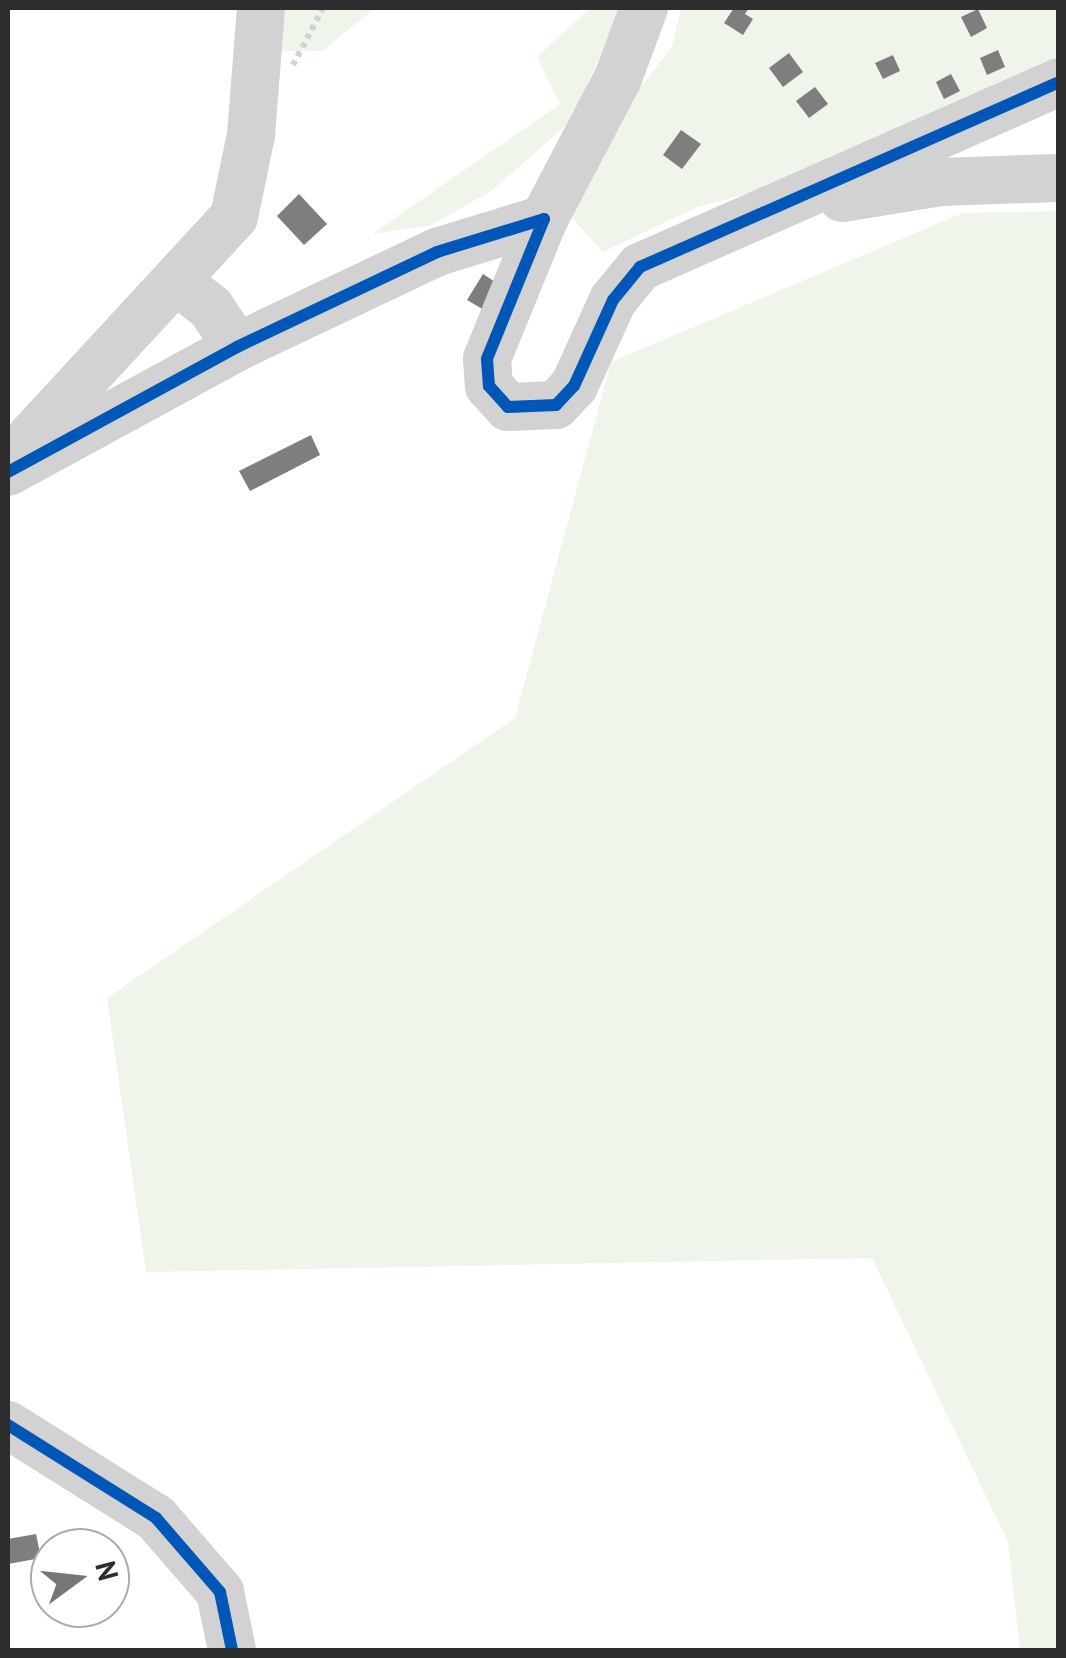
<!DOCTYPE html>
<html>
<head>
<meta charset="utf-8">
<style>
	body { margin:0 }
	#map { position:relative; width:1066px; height:1658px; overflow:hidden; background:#fff; font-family:"PT Sans",sans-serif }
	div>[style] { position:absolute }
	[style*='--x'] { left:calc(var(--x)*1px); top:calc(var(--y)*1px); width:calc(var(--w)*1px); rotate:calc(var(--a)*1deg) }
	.green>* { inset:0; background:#eff5eb }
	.building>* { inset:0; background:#7e7e7e }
	.path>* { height:6px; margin-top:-3px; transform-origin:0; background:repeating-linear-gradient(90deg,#d2d2d2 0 5px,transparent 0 10px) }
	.minor>* { height:48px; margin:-24px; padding:0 24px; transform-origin:24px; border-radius:24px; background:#d2d2d2 }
	.cycleway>* { height:12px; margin:-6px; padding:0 6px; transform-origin:6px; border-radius:6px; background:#0057b8 }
	span { translate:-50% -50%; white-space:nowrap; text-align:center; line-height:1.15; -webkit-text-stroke:10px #fff; paint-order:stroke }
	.frame { position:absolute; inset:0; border:10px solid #2d2d2d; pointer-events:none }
	.north { position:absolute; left:30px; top:1528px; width:100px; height:100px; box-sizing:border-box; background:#fff; border:2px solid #ababab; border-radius:50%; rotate:75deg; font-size:28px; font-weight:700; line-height:40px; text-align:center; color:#2d2d2d }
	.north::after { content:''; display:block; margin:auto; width:35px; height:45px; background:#767676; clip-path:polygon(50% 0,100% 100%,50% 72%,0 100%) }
</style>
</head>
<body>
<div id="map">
	<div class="green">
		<div style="clip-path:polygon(256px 8px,375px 8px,322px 51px,251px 52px)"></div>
		<div style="clip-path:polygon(590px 8px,622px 8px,570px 122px,491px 191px,432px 225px,372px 234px,560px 104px,537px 57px)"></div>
		<div style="clip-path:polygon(681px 8px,1058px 8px,1058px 68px,804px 177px,695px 208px,603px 252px,554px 198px,672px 47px)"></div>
		<div style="clip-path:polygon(1058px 211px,1058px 1650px,1020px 1650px,1008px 1542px,872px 1258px,146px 1272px,107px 998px,515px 718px,611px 362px,963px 213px)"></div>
	</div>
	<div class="building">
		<div style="clip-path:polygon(734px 8px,749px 8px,745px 14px,753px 19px,743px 35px,724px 23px)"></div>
		<div style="clip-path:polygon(978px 9px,987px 28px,971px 37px,961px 17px)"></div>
		<div style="clip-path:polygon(998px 50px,1005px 67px,987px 75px,980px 58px)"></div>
		<div style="clip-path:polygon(789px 53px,803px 72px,783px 87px,769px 68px)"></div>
		<div style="clip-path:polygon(893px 55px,900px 71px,883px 79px,875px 63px)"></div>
		<div style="clip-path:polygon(951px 74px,960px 91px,944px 99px,936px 82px)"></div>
		<div style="clip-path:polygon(815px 87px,828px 104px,809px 118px,796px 101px)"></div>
		<div style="clip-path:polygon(681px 130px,701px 144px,682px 169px,663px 155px)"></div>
		<div style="clip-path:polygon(299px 194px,327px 224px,304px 245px,277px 216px)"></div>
		<div style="clip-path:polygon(483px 274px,506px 289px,491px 314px,467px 300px)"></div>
		<div style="clip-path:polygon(311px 435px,320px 455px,250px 491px,239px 471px)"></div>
		<div style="clip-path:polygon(36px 1534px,41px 1558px,8px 1564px,8px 1539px)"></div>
	</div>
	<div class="path">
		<div style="--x:293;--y:65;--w:64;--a:-62.2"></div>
	</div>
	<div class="minor">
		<div style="--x:842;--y:198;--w:100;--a:-9.2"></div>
		<div style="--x:941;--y:182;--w:117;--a:-2"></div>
		<div style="--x:544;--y:219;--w:159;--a:-62.3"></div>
		<div style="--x:618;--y:78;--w:75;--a:-69.6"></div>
		<div style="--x:178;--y:282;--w:42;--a:38.2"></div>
		<div style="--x:211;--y:308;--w:47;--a:56.3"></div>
		<div style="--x:17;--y:452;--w:320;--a:-47.3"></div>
		<div style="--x:234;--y:217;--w:84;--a:-78.3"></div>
		<div style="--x:251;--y:135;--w:127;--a:-85.5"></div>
		<div style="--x:8;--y:472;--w:261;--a:-28.6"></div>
		<div style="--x:237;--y:347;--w:221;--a:-25.4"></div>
		<div style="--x:437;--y:252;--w:112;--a:-17.1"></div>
		<div style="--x:544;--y:219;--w:151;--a:112.2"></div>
		<div style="--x:487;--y:359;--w:27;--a:86"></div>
		<div style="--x:489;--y:386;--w:28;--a:48"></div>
		<div style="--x:508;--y:407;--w:48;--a:-2.4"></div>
		<div style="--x:556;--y:405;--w:26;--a:-47"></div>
		<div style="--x:574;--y:386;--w:94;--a:-65.6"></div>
		<div style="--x:613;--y:300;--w:43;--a:-50.7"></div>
		<div style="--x:640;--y:267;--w:457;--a:-23.8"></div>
		<div style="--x:8;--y:1425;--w:175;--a:32.1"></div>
		<div style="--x:156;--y:1518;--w:98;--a:49.1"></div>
		<div style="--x:220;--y:1592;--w:59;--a:78.3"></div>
	</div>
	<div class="cycleway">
		<div style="--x:8;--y:472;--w:261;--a:-28.6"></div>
		<div style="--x:237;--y:347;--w:221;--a:-25.4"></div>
		<div style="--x:437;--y:252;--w:112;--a:-17.1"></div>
		<div style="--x:544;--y:219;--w:151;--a:112.2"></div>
		<div style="--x:487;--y:359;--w:27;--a:86"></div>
		<div style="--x:489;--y:386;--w:28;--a:48"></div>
		<div style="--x:508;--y:407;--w:48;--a:-2.4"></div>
		<div style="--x:556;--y:405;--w:26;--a:-47"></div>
		<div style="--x:574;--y:386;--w:94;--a:-65.6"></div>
		<div style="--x:613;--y:300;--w:43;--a:-50.7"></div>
		<div style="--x:640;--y:267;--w:457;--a:-23.8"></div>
		<div style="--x:8;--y:1425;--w:175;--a:32.1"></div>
		<div style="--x:156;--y:1518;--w:98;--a:49.1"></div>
		<div style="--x:220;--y:1592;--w:59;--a:78.3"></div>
	</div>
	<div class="frame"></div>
	<div class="north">N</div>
</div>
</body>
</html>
